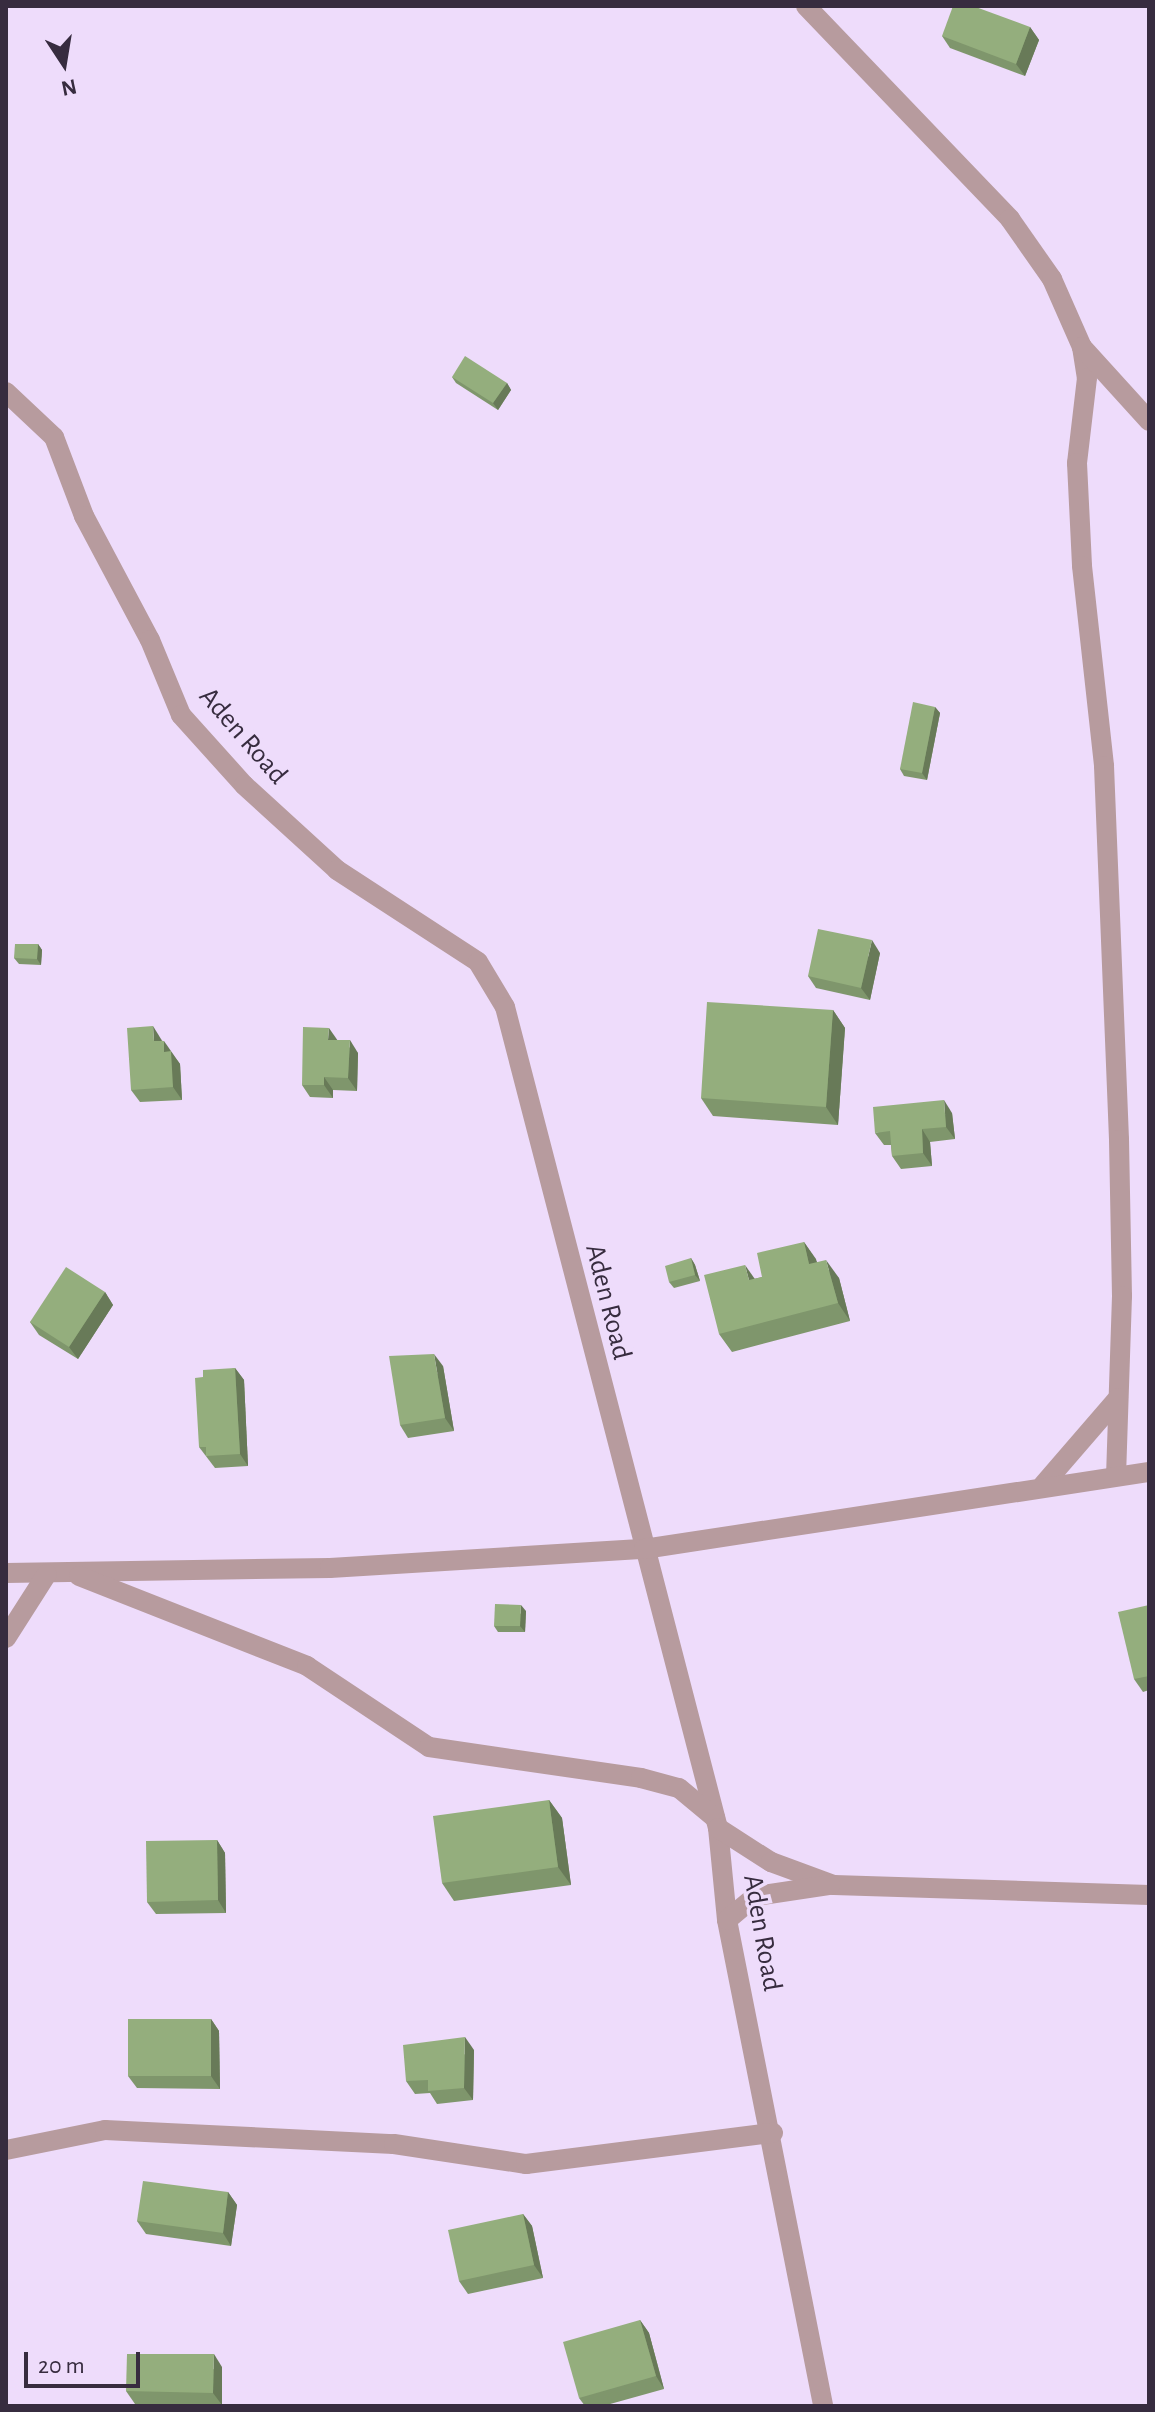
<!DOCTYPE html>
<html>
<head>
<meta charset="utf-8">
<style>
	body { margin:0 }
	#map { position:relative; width:1155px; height:2412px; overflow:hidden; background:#eedcfb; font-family:"Alegreya Sans",sans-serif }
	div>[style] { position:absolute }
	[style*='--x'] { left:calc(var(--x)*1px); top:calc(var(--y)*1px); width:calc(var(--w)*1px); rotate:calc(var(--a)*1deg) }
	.minor>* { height:20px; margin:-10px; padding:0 10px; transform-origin:10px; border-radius:10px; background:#b79b9e }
	.wall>* { inset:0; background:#7f966c }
	.shaded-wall>* { inset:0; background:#687a58 }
	.building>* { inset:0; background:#94ae7d }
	span { translate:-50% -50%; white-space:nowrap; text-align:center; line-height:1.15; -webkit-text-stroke:7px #eedcfb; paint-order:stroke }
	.street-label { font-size:28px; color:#372c3f }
	.frame { position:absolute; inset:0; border:8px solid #372c3f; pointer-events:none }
	.north { position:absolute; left:24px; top:24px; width:80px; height:80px; -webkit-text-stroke:6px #eedcfb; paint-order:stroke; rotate:168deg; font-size:22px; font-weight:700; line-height:32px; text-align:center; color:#372c3f }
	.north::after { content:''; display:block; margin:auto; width:28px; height:36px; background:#372c3f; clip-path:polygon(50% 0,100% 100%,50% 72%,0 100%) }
	.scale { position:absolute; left:24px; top:2352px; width:116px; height:36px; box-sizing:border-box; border:4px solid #372c3f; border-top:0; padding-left:10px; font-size:24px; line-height:28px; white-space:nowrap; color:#372c3f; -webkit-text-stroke:6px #eedcfb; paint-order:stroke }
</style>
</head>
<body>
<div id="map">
	<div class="minor">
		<div style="--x:806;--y:6;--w:295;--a:46.2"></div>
		<div style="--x:1010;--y:219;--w:73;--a:55"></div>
		<div style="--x:1052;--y:279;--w:74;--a:66.2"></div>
		<div style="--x:1082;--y:347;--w:31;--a:81"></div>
		<div style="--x:1087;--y:378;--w:86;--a:96.7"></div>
		<div style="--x:1077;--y:463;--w:103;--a:87.2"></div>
		<div style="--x:1082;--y:566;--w:201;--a:83.7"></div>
		<div style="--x:1104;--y:766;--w:374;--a:87.7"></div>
		<div style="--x:1119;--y:1140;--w:156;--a:88.9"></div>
		<div style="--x:1122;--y:1296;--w:177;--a:91.9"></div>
		<div style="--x:1082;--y:347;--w:100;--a:47.8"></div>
		<div style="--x:6;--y:392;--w:66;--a:43.2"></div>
		<div style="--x:54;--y:437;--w:85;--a:69.2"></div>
		<div style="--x:84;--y:516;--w:140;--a:62"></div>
		<div style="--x:150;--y:640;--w:81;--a:67.5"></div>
		<div style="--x:181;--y:715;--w:94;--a:48"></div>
		<div style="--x:244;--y:785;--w:126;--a:42.4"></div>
		<div style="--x:337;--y:870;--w:168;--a:33.1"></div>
		<div style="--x:478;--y:962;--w:52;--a:59"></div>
		<div style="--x:505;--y:1007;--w:848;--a:75.46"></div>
		<div style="--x:718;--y:1828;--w:92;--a:84.4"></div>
		<div style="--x:727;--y:1920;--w:495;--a:78.8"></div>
		<div style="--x:1043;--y:1485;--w:115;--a:-49.2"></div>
		<div style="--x:6;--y:1573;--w:324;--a:-0.9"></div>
		<div style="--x:330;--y:1568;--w:315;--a:-3.5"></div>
		<div style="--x:644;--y:1549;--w:511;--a:-8.67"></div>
		<div style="--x:79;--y:1576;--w:245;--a:21.5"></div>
		<div style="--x:307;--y:1666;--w:146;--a:33.6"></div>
		<div style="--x:429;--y:1747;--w:214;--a:8.3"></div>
		<div style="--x:641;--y:1778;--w:39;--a:15"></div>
		<div style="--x:679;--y:1788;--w:47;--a:39.8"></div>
		<div style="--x:6;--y:1638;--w:76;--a:-57.4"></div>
		<div style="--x:718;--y:1828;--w:63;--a:32.7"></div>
		<div style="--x:771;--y:1862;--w:67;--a:20.1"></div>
		<div style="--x:834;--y:1885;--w:315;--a:1.8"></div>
		<div style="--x:727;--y:1920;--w:38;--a:-40"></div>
		<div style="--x:756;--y:1896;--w:75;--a:-8.5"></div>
		<div style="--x:6;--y:2150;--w:101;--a:-11.4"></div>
		<div style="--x:105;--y:2130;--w:289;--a:2.8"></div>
		<div style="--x:394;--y:2144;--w:134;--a:8.6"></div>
		<div style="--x:526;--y:2164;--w:249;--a:-7.2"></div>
	</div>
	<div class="wall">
		<div style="clip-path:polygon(1030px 27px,1039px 40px,1025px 76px,950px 48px,942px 36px)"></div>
		<div style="clip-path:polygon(452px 377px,507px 383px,511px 390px,498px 410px,456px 383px)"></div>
		<div style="clip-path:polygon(935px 707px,940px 713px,927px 780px,904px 776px,900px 769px)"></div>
		<div style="clip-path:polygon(38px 944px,42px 950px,41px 965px,19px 964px,14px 958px)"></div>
		<div style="clip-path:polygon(880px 953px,870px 1000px,816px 988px,808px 976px)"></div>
		<div style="clip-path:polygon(833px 1010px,845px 1028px,838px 1125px,713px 1116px,701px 1098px)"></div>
		<div style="clip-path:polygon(161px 1039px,180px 1064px,182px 1100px,140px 1102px,131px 1090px)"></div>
		<div style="clip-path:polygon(338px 1040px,358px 1053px,357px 1091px,333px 1090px,333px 1098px,310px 1097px,302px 1085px)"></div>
		<div style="clip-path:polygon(952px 1113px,955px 1139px,930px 1142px,932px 1166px,901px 1169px,892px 1156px,891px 1145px,884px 1145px,875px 1133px)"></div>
		<div style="clip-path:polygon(804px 1242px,817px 1262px,839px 1278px,850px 1321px,732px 1352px,719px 1334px,754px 1279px,762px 1277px)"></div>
		<div style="clip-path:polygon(691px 1258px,695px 1265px,700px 1281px,674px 1288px,669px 1282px)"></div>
		<div style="clip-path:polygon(105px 1292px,113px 1305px,78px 1359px,39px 1335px,30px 1322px)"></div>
		<div style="clip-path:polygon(443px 1366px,454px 1431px,408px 1438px,400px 1425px)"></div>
		<div style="clip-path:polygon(235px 1368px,244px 1380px,248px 1466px,215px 1468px,199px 1447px,203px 1377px)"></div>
		<div style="clip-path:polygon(1149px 1605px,1149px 1690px,1143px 1692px,1134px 1679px)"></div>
		<div style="clip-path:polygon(526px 1611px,525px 1632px,498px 1632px,494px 1626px)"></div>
		<div style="clip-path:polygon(549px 1800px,562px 1818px,571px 1885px,454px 1901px,442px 1883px)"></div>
		<div style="clip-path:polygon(217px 1840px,225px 1853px,226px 1913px,156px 1914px,147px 1902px)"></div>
		<div style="clip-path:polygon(211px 2019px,219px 2031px,220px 2089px,137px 2088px,128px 2076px)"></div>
		<div style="clip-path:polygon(474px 2050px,473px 2100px,437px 2104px,430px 2093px,415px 2094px,406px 2081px)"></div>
		<div style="clip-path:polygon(228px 2192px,237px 2205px,231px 2246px,146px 2234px,137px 2221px)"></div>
		<div style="clip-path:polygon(523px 2214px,532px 2226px,543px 2278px,468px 2294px,459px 2281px)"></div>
		<div style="clip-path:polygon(640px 2320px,649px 2333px,664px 2389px,603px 2406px,585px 2406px,579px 2398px)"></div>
		<div style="clip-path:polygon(222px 2367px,222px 2405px,135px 2404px,126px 2391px)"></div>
	</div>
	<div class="shaded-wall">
		<div style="clip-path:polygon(1030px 27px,1039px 40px,1025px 76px,1016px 64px)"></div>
		<div style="clip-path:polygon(507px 383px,511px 390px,498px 410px,493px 403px)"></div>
		<div style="clip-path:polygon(935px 707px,940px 713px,927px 780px,922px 773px)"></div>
		<div style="clip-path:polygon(872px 940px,880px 953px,870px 1000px,861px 988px)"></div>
		<div style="clip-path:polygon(38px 944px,42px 950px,41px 965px,37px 959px)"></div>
		<div style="clip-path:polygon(833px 1010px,845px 1028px,838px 1125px,826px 1107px)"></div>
		<div style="clip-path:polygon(153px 1026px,161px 1039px,163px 1054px,154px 1041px)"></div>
		<div style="clip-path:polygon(329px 1028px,338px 1041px,328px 1040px)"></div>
		<div style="clip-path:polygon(6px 1032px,8px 1035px,7px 1100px,6px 1099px)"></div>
		<div style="clip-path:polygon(350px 1040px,358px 1053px,357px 1091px,348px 1078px)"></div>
		<div style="clip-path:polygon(164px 1041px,180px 1064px,182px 1100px,173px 1087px,164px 1052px)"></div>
		<div style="clip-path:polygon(324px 1077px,333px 1090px,333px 1098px,324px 1085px)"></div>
		<div style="clip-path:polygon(944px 1100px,952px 1113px,955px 1139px,946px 1127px)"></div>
		<div style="clip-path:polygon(922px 1129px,930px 1142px,932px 1166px,923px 1153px)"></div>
		<div style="clip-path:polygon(804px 1242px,816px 1259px,822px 1282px,809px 1264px)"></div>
		<div style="clip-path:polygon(691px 1258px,695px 1265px,700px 1281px,695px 1275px)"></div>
		<div style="clip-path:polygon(826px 1260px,839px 1278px,850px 1321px,838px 1303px)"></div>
		<div style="clip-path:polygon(745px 1265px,757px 1282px,749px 1280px)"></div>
		<div style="clip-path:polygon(105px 1292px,113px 1305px,78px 1359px,69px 1347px)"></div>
		<div style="clip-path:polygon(434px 1354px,443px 1366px,454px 1431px,445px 1418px)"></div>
		<div style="clip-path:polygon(235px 1368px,244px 1380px,248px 1466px,240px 1454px)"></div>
		<div style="clip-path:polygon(521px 1605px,526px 1611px,525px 1632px,520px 1626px)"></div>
		<div style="clip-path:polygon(549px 1800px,562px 1818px,571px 1885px,558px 1867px)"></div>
		<div style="clip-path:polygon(217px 1840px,225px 1853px,226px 1913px,218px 1900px)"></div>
		<div style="clip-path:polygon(211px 2019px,219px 2031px,220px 2089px,211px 2076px)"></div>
		<div style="clip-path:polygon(465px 2037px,474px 2050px,473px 2100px,464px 2088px)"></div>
		<div style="clip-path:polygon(228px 2192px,237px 2205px,231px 2246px,223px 2233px)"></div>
		<div style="clip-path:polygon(523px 2214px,532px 2226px,543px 2278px,534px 2265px)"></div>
		<div style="clip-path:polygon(640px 2320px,649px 2333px,664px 2389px,656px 2376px)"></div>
		<div style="clip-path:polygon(214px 2354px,222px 2367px,222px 2405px,213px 2393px)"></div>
	</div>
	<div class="building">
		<div style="clip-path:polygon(953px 6px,973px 6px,1030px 27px,1016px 64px,942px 36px)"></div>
		<div style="clip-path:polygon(465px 356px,507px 383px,493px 403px,452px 377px)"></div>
		<div style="clip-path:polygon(913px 702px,935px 707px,922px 773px,900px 769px)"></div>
		<div style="clip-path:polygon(818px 929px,872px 940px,861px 988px,808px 976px)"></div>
		<div style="clip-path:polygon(15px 944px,38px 944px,37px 959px,14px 958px)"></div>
		<div style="clip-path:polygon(707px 1002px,833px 1010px,826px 1107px,701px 1098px)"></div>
		<div style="clip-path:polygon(153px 1026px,154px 1041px,164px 1041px,164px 1052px,171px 1051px,173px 1087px,131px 1090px,127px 1028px)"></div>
		<div style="clip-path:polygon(303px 1027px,329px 1028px,328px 1040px,350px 1040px,348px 1078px,324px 1077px,324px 1085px,302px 1085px)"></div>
		<div style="clip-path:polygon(944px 1100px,946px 1127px,922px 1129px,923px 1153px,892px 1156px,890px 1131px,875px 1133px,873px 1107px)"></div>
		<div style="clip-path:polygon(804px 1242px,809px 1264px,826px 1260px,838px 1303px,719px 1334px,704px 1275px,745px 1265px,749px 1280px,762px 1277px,757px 1253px)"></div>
		<div style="clip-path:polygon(691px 1258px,695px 1275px,669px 1282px,665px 1266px)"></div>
		<div style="clip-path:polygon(66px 1267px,105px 1292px,69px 1347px,30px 1322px)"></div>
		<div style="clip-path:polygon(434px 1354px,445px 1418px,400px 1425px,389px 1356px)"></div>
		<div style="clip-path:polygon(235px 1368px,240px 1454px,206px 1456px,206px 1447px,199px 1447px,195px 1378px,203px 1377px,203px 1370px)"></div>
		<div style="clip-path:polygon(495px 1604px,521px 1605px,520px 1626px,494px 1626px)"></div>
		<div style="clip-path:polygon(1149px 1605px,1149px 1676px,1134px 1679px,1118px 1612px)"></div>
		<div style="clip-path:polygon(549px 1800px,558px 1867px,442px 1883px,433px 1816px)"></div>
		<div style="clip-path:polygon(217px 1840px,218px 1900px,147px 1902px,146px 1841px)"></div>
		<div style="clip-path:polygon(128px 2019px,211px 2019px,211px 2076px,128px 2076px)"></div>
		<div style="clip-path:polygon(465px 2037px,464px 2088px,428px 2091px,428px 2080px,406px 2081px,403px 2045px)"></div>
		<div style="clip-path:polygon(143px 2181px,228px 2192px,223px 2233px,137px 2221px)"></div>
		<div style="clip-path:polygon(523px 2214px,534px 2265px,459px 2281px,448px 2230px)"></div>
		<div style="clip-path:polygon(640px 2320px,656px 2376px,579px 2398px,563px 2342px)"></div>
		<div style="clip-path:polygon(127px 2354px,214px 2354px,213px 2393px,126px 2391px)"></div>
	</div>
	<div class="street-label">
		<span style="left:243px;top:736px;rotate:49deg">Aden Road</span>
		<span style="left:608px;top:1302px;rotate:76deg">Aden Road</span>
		<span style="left:762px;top:1933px;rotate:80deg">Aden Road</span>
	</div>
	<div class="frame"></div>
	<div class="north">N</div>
	<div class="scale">20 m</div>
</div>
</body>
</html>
